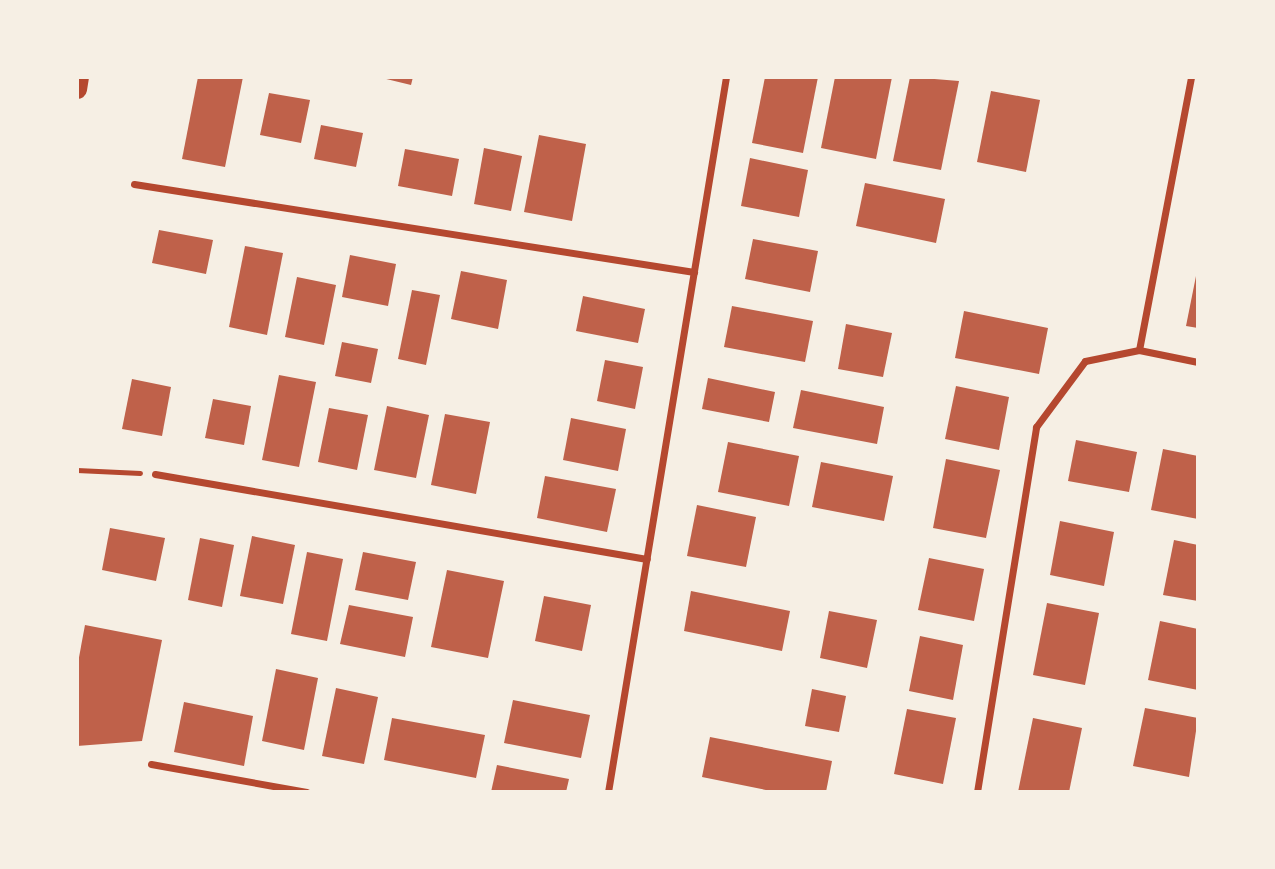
<!DOCTYPE html>
<html>
<head>
<meta charset="utf-8">
<style>
	body { margin:0 }
	#map { position:relative; width:1275px; height:869px; overflow:hidden; background:#f6efe4; font-family:"PT Sans",sans-serif }
	div>[style] { position:absolute }
	[style*='--x'] { left:calc(var(--x)*1px); top:calc(var(--y)*1px); width:calc(var(--w)*1px); rotate:calc(var(--a)*1deg) }
	.building>* { inset:0; background:#bf614a }
	.path>* { height:4.5px; margin:-2.25px; padding:0 2.25px; transform-origin:2.25px; border-radius:2.25px; background:#b5482f }
	.minor>* { height:7px; margin:-3.5px; padding:0 3.5px; transform-origin:3.5px; border-radius:3.5px; background:#b5482f }
	.trunk>* { height:19px; margin:-9.5px; padding:0 9.5px; transform-origin:9.5px; border-radius:9.5px; background:#b5482f }
	span { translate:-50% -50%; white-space:nowrap; text-align:center; line-height:1.15; -webkit-text-stroke:5px #f6efe4; paint-order:stroke }
	.frame { position:absolute; inset:0; border:79px solid #f6efe4; pointer-events:none }
</style>
</head>
<body>
<div id="map">
	<div class="building">
		<div style="clip-path:polygon(198px 77px,243px 77px,225px 167px,182px 159px)"></div>
		<div style="clip-path:polygon(378px 77px,413px 77px,411px 85px)"></div>
		<div style="clip-path:polygon(765px 77px,818px 77px,803px 153px,752px 143px)"></div>
		<div style="clip-path:polygon(835px 77px,892px 77px,876px 159px,821px 148px)"></div>
		<div style="clip-path:polygon(910px 77px,959px 81px,941px 170px,893px 161px)"></div>
		<div style="clip-path:polygon(991px 91px,1040px 100px,1026px 172px,977px 162px)"></div>
		<div style="clip-path:polygon(269px 93px,310px 100px,301px 143px,260px 135px)"></div>
		<div style="clip-path:polygon(321px 125px,363px 133px,356px 167px,314px 159px)"></div>
		<div style="clip-path:polygon(539px 135px,586px 144px,572px 221px,524px 212px)"></div>
		<div style="clip-path:polygon(484px 148px,522px 156px,511px 211px,474px 204px)"></div>
		<div style="clip-path:polygon(405px 149px,459px 159px,452px 196px,398px 186px)"></div>
		<div style="clip-path:polygon(750px 158px,808px 170px,799px 217px,741px 206px)"></div>
		<div style="clip-path:polygon(865px 183px,945px 199px,936px 243px,856px 226px)"></div>
		<div style="clip-path:polygon(159px 230px,213px 240px,206px 274px,152px 263px)"></div>
		<div style="clip-path:polygon(753px 239px,818px 251px,810px 292px,745px 279px)"></div>
		<div style="clip-path:polygon(245px 246px,283px 253px,267px 335px,229px 327px)"></div>
		<div style="clip-path:polygon(350px 255px,396px 264px,388px 306px,342px 297px)"></div>
		<div style="clip-path:polygon(461px 271px,507px 280px,498px 329px,451px 319px)"></div>
		<div style="clip-path:polygon(1197px 271px,1198px 271px,1198px 328px,1186px 326px)"></div>
		<div style="clip-path:polygon(297px 277px,336px 285px,324px 345px,285px 337px)"></div>
		<div style="clip-path:polygon(412px 290px,440px 295px,426px 365px,398px 359px)"></div>
		<div style="clip-path:polygon(583px 296px,645px 309px,638px 343px,576px 331px)"></div>
		<div style="clip-path:polygon(732px 306px,813px 321px,805px 362px,724px 347px)"></div>
		<div style="clip-path:polygon(964px 311px,1048px 328px,1039px 374px,955px 358px)"></div>
		<div style="clip-path:polygon(846px 324px,892px 333px,883px 377px,838px 369px)"></div>
		<div style="clip-path:polygon(342px 342px,378px 349px,371px 383px,335px 376px)"></div>
		<div style="clip-path:polygon(605px 360px,643px 367px,635px 409px,597px 401px)"></div>
		<div style="clip-path:polygon(279px 375px,316px 382px,299px 467px,262px 460px)"></div>
		<div style="clip-path:polygon(708px 378px,775px 392px,769px 422px,702px 409px)"></div>
		<div style="clip-path:polygon(132px 379px,171px 387px,162px 436px,122px 429px)"></div>
		<div style="clip-path:polygon(956px 386px,1009px 397px,999px 450px,945px 439px)"></div>
		<div style="clip-path:polygon(801px 390px,884px 407px,877px 444px,793px 428px)"></div>
		<div style="clip-path:polygon(213px 399px,251px 406px,244px 445px,205px 438px)"></div>
		<div style="clip-path:polygon(387px 406px,429px 415px,416px 478px,374px 470px)"></div>
		<div style="clip-path:polygon(329px 408px,368px 415px,357px 470px,318px 462px)"></div>
		<div style="clip-path:polygon(445px 414px,490px 422px,476px 494px,431px 485px)"></div>
		<div style="clip-path:polygon(571px 418px,626px 429px,618px 471px,563px 460px)"></div>
		<div style="clip-path:polygon(1076px 440px,1137px 452px,1129px 492px,1068px 481px)"></div>
		<div style="clip-path:polygon(728px 442px,799px 456px,789px 506px,718px 492px)"></div>
		<div style="clip-path:polygon(1163px 449px,1198px 456px,1198px 519px,1151px 510px)"></div>
		<div style="clip-path:polygon(946px 459px,1000px 470px,986px 538px,933px 528px)"></div>
		<div style="clip-path:polygon(821px 462px,893px 476px,884px 521px,812px 507px)"></div>
		<div style="clip-path:polygon(545px 476px,616px 489px,607px 532px,537px 518px)"></div>
		<div style="clip-path:polygon(697px 505px,756px 517px,746px 567px,687px 556px)"></div>
		<div style="clip-path:polygon(1060px 521px,1114px 532px,1104px 586px,1050px 575px)"></div>
		<div style="clip-path:polygon(110px 528px,165px 538px,156px 581px,102px 570px)"></div>
		<div style="clip-path:polygon(252px 536px,295px 545px,283px 604px,240px 596px)"></div>
		<div style="clip-path:polygon(200px 538px,234px 545px,222px 607px,188px 600px)"></div>
		<div style="clip-path:polygon(1174px 540px,1198px 545px,1198px 601px,1163px 595px)"></div>
		<div style="clip-path:polygon(307px 552px,343px 559px,327px 641px,291px 634px)"></div>
		<div style="clip-path:polygon(363px 552px,416px 562px,408px 600px,355px 590px)"></div>
		<div style="clip-path:polygon(929px 558px,984px 569px,974px 621px,918px 610px)"></div>
		<div style="clip-path:polygon(447px 570px,504px 581px,488px 658px,431px 647px)"></div>
		<div style="clip-path:polygon(691px 591px,790px 611px,782px 651px,684px 631px)"></div>
		<div style="clip-path:polygon(544px 596px,591px 605px,582px 651px,535px 641px)"></div>
		<div style="clip-path:polygon(1047px 603px,1099px 613px,1085px 685px,1033px 675px)"></div>
		<div style="clip-path:polygon(349px 605px,413px 617px,405px 657px,340px 644px)"></div>
		<div style="clip-path:polygon(829px 611px,877px 620px,867px 668px,820px 658px)"></div>
		<div style="clip-path:polygon(1160px 621px,1198px 629px,1198px 690px,1148px 680px)"></div>
		<div style="clip-path:polygon(85px 625px,162px 640px,142px 741px,77px 746px,77px 668px)"></div>
		<div style="clip-path:polygon(920px 636px,963px 645px,953px 700px,909px 691px)"></div>
		<div style="clip-path:polygon(276px 669px,318px 678px,304px 750px,262px 741px)"></div>
		<div style="clip-path:polygon(336px 688px,378px 697px,364px 764px,322px 756px)"></div>
		<div style="clip-path:polygon(812px 689px,846px 696px,839px 732px,805px 726px)"></div>
		<div style="clip-path:polygon(513px 700px,590px 715px,581px 758px,504px 743px)"></div>
		<div style="clip-path:polygon(184px 702px,253px 716px,244px 766px,174px 752px)"></div>
		<div style="clip-path:polygon(1145px 708px,1198px 718px,1189px 777px,1133px 766px)"></div>
		<div style="clip-path:polygon(907px 709px,956px 718px,943px 784px,894px 774px)"></div>
		<div style="clip-path:polygon(392px 718px,485px 735px,476px 778px,384px 760px)"></div>
		<div style="clip-path:polygon(1033px 718px,1082px 728px,1069px 792px,1018px 792px)"></div>
		<div style="clip-path:polygon(710px 737px,832px 761px,826px 792px,776px 792px,702px 777px)"></div>
		<div style="clip-path:polygon(497px 765px,569px 779px,566px 792px,491px 792px)"></div>
	</div>
	<div class="path">
		<div style="--x:77;--y:470;--w:63;--a:2.7"></div>
	</div>
	<div class="minor">
		<div style="--x:134;--y:184;--w:567;--a:8.93"></div>
		<div style="--x:1139;--y:350;--w:278;--a:-79.2"></div>
		<div style="--x:155;--y:474;--w:499;--a:9.8"></div>
		<div style="--x:151;--y:764;--w:158;--a:10.2"></div>
		<div style="--x:608;--y:792;--w:725;--a:-80.63"></div>
		<div style="--x:977;--y:792;--w:370;--a:-80.8"></div>
		<div style="--x:1036;--y:427;--w:82;--a:-53.4"></div>
		<div style="--x:1085;--y:361;--w:55;--a:-11.5"></div>
		<div style="--x:1139;--y:350;--w:60;--a:11.5"></div>
	</div>
	<div class="trunk">
		<div style="--x:77;--y:89;--w:12;--a:-81"></div>
	</div>
	<div class="frame"></div>
</div>
</body>
</html>
